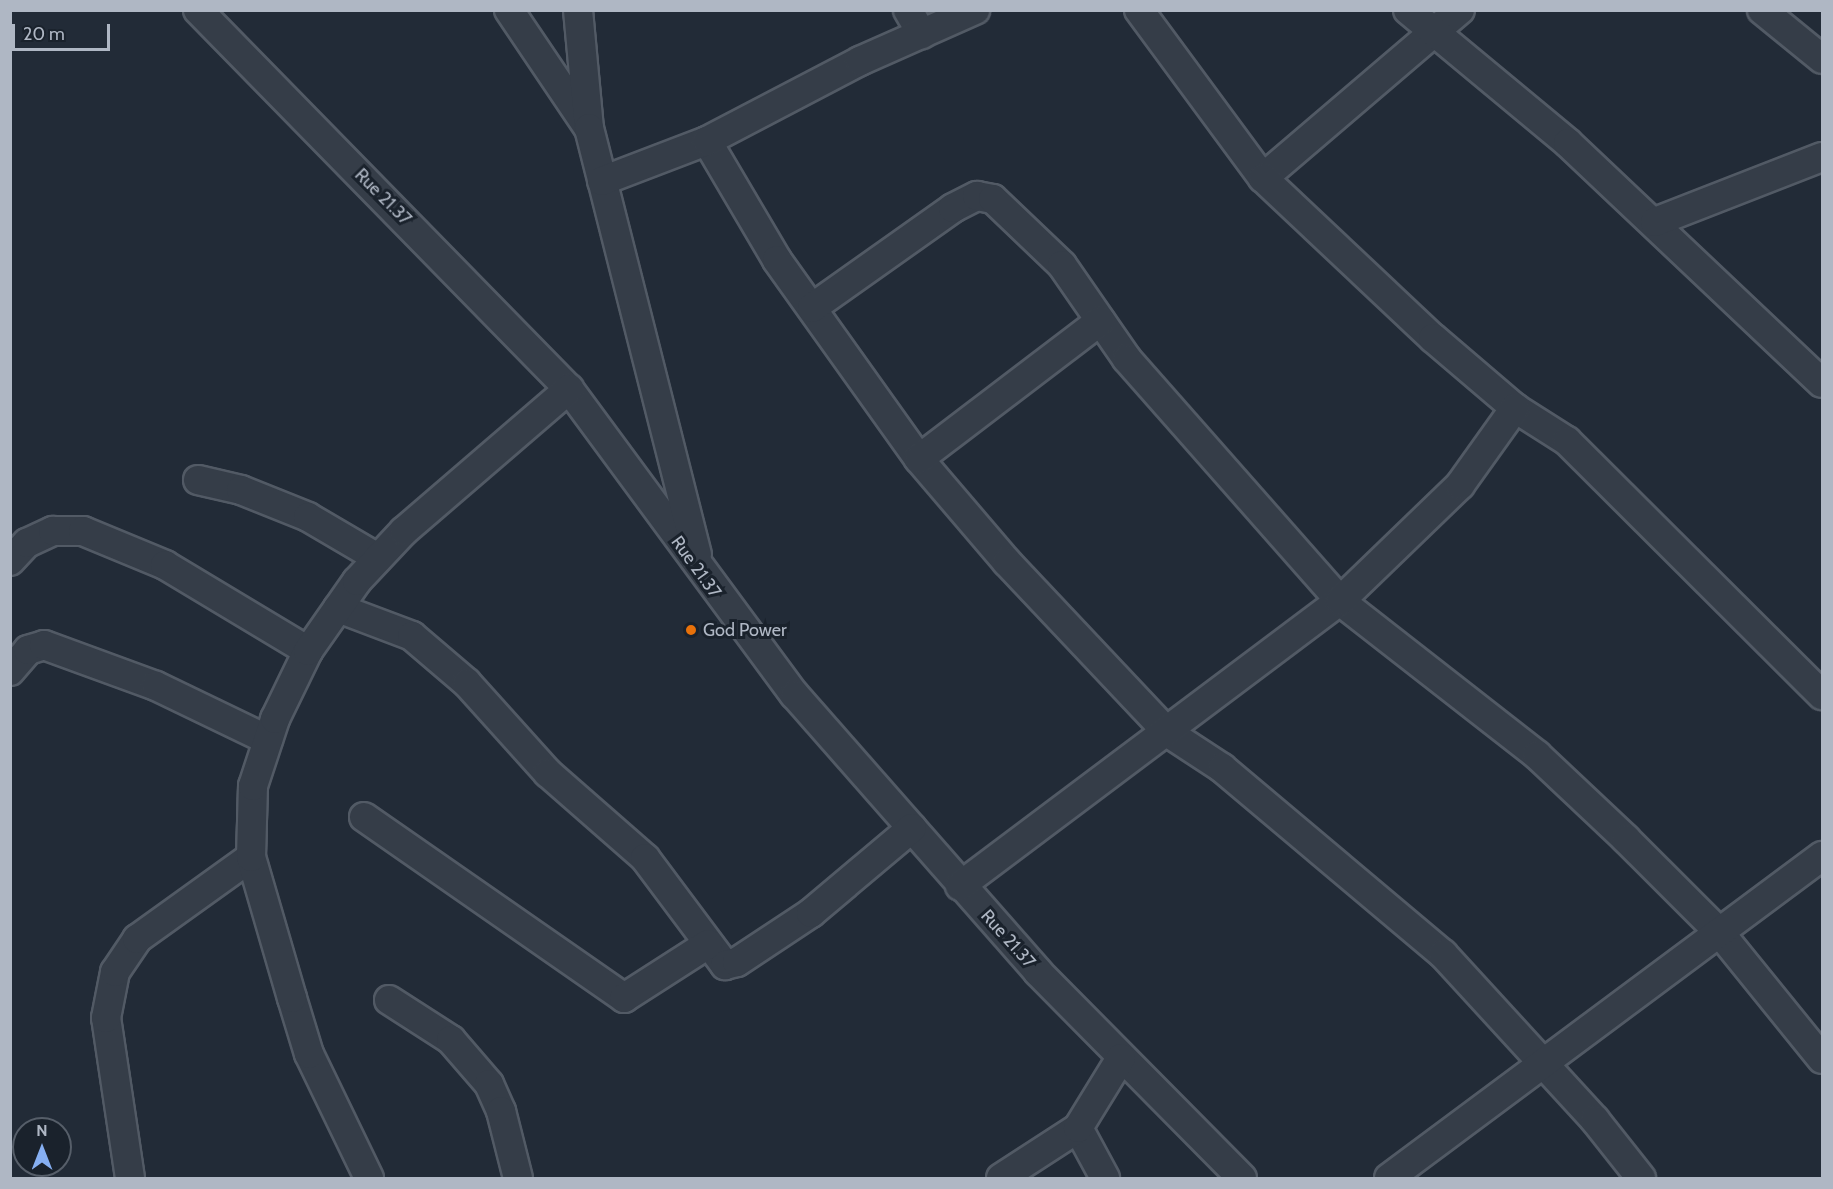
<!DOCTYPE html>
<html>
<head>
<meta charset="utf-8">
<style>
	body { margin:0 }
	#map { position:relative; width:1833px; height:1189px; overflow:hidden; background:#222b37; font-family:Cabin,sans-serif }
	div>[style] { position:absolute }
	[style*='--x'] { left:calc(var(--x)*1px); top:calc(var(--y)*1px); width:calc(var(--w)*1px); rotate:calc(var(--a)*1deg) }
	.roads { filter:drop-shadow(2px 0 #525a65) drop-shadow(-2px 0 #525a65) drop-shadow(0 2px #525a65) drop-shadow(0 -2px #525a65) }
	.minor>* { height:28px; margin:-14px; padding:0 14px; transform-origin:14px; border-radius:14px; background:#353d48 }
	.dots>* { width:16px; height:16px; translate:-50% -50%; box-sizing:border-box; border:3px solid #1a222c; border-radius:50% }
	span { translate:-50% -50%; white-space:nowrap; text-align:center; line-height:1.15; -webkit-text-stroke:6px #1a222c; paint-order:stroke }
	.street-label { font-size:18px; color:#afb7c4 }
	.poi-label { font-size:18px; color:#afb7c4 }
	.left { translate:0 -50%; text-align:left }
	.frame { position:absolute; inset:0; border:12px solid #afb7c4; pointer-events:none }
	.north { position:absolute; left:12px; top:1117px; width:60px; height:60px; box-sizing:border-box; background:#1a222c; border:2px solid #565e69; border-radius:50%; rotate:0deg; font-size:16px; font-weight:700; line-height:24px; text-align:center; color:#afb7c4 }
	.north::after { content:''; display:block; margin:auto; width:21px; height:27px; background:#86aff2; clip-path:polygon(50% 0,100% 100%,50% 72%,0 100%) }
	.scale { position:absolute; left:12px; top:24px; width:98px; height:27px; box-sizing:border-box; border:3px solid #afb7c4; border-top:0; padding-left:8px; font-size:18px; line-height:21px; white-space:nowrap; color:#afb7c4; -webkit-text-stroke:4px #1a222c; paint-order:stroke }
</style>
</head>
<body>
<div id="map">
	<div class="roads">
		<div class="minor">
			<div style="--x:198;--y:10;--w:530;--a:45.61"></div>
			<div style="--x:569;--y:389;--w:380;--a:53.6"></div>
			<div style="--x:795;--y:695;--w:368;--a:48.7"></div>
			<div style="--x:1038;--y:972;--w:290;--a:45.3"></div>
			<div style="--x:509;--y:10;--w:141;--a:56"></div>
			<div style="--x:578;--y:10;--w:119;--a:84.7"></div>
			<div style="--x:589;--y:128;--w:440;--a:75.8"></div>
			<div style="--x:908;--y:10;--w:28;--a:60"></div>
			<div style="--x:1139;--y:10;--w:209;--a:53.6"></div>
			<div style="--x:1263;--y:178;--w:259;--a:-40.5"></div>
			<div style="--x:1408;--y:10;--w:208;--a:39.7"></div>
			<div style="--x:1568;--y:143;--w:349;--a:43.4"></div>
			<div style="--x:1762;--y:10;--w:77;--a:39.2"></div>
			<div style="--x:707;--y:141;--w:138;--a:59.5"></div>
			<div style="--x:777;--y:260;--w:244;--a:54.5"></div>
			<div style="--x:919;--y:459;--w:135;--a:49.5"></div>
			<div style="--x:1007;--y:562;--w:233;--a:46.7"></div>
			<div style="--x:1167;--y:732;--w:66;--a:33.2"></div>
			<div style="--x:1222;--y:768;--w:289;--a:40.1"></div>
			<div style="--x:1443;--y:954;--w:225;--a:47.5"></div>
			<div style="--x:1595;--y:1120;--w:74;--a:51.6"></div>
			<div style="--x:1263;--y:178;--w:233;--a:43.3"></div>
			<div style="--x:1433;--y:338;--w:108;--a:40.5"></div>
			<div style="--x:1515;--y:408;--w:62;--a:32.4"></div>
			<div style="--x:1567;--y:441;--w:360;--a:44.9"></div>
			<div style="--x:602;--y:181;--w:112;--a:-20.9"></div>
			<div style="--x:707;--y:141;--w:173;--a:-27.6"></div>
			<div style="--x:860;--y:61;--w:126;--a:-23.9"></div>
			<div style="--x:1655;--y:222;--w:179;--a:-21.3"></div>
			<div style="--x:812;--y:308;--w:173;--a:-35.3"></div>
			<div style="--x:953;--y:208;--w:27;--a:-27"></div>
			<div style="--x:977;--y:196;--w:16;--a:11"></div>
			<div style="--x:993;--y:199;--w:95;--a:43.7"></div>
			<div style="--x:1062;--y:265;--w:114;--a:55.3"></div>
			<div style="--x:1127;--y:359;--w:322;--a:48.6"></div>
			<div style="--x:1340;--y:601;--w:250;--a:38"></div>
			<div style="--x:1537;--y:755;--w:122;--a:43.3"></div>
			<div style="--x:1626;--y:839;--w:133;--a:45"></div>
			<div style="--x:1720;--y:933;--w:162;--a:51"></div>
			<div style="--x:919;--y:459;--w:228;--a:-37.3"></div>
			<div style="--x:198;--y:480;--w:44;--a:13.1"></div>
			<div style="--x:241;--y:490;--w:72;--a:21.9"></div>
			<div style="--x:308;--y:517;--w:81;--a:30.4"></div>
			<div style="--x:10;--y:561;--w:25;--a:-47"></div>
			<div style="--x:27;--y:543;--w:29;--a:-25"></div>
			<div style="--x:53;--y:531;--w:30;--a:0"></div>
			<div style="--x:83;--y:531;--w:89;--a:22.5"></div>
			<div style="--x:165;--y:565;--w:167;--a:31"></div>
			<div style="--x:338;--y:608;--w:79;--a:20.7"></div>
			<div style="--x:412;--y:636;--w:72;--a:40.5"></div>
			<div style="--x:467;--y:683;--w:121;--a:48"></div>
			<div style="--x:548;--y:773;--w:129;--a:41.2"></div>
			<div style="--x:645;--y:858;--w:134;--a:53.2"></div>
			<div style="--x:725;--y:965;--w:12;--a:-14"></div>
			<div style="--x:737;--y:962;--w:89;--a:-33.5"></div>
			<div style="--x:811;--y:913;--w:132;--a:-40.1"></div>
			<div style="--x:10;--y:671;--w:28;--a:-49"></div>
			<div style="--x:28;--y:650;--w:17;--a:-17"></div>
			<div style="--x:44;--y:645;--w:119;--a:20.1"></div>
			<div style="--x:156;--y:686;--w:124;--a:25.7"></div>
			<div style="--x:364;--y:817;--w:317;--a:34.8"></div>
			<div style="--x:624;--y:998;--w:100;--a:-32.7"></div>
			<div style="--x:960;--y:886;--w:475;--a:-36.9"></div>
			<div style="--x:1340;--y:601;--w:167;--a:-44"></div>
			<div style="--x:1460;--y:485;--w:95;--a:-54.5"></div>
			<div style="--x:389;--y:1000;--w:74;--a:32.8"></div>
			<div style="--x:451;--y:1040;--w:58;--a:49.2"></div>
			<div style="--x:489;--y:1084;--w:30;--a:66"></div>
			<div style="--x:501;--y:1111;--w:69;--a:75.8"></div>
			<div style="--x:1078;--y:1128;--w:57;--a:61.6"></div>
			<div style="--x:130;--y:1178;--w:162;--a:-98.5"></div>
			<div style="--x:106;--y:1018;--w:47;--a:-78.9"></div>
			<div style="--x:115;--y:972;--w:40;--a:-56"></div>
			<div style="--x:137;--y:939;--w:140;--a:-35.7"></div>
			<div style="--x:369;--y:1178;--w:138;--a:-115.8"></div>
			<div style="--x:309;--y:1054;--w:59;--a:-106.9"></div>
			<div style="--x:292;--y:998;--w:147;--a:-106.2"></div>
			<div style="--x:251;--y:857;--w:71;--a:-88.4"></div>
			<div style="--x:253;--y:786;--w:71;--a:-71.8"></div>
			<div style="--x:275;--y:719;--w:76;--a:-64.1"></div>
			<div style="--x:308;--y:651;--w:85;--a:-55"></div>
			<div style="--x:357;--y:581;--w:69;--a:-46.8"></div>
			<div style="--x:404;--y:531;--w:218;--a:-40.7"></div>
			<div style="--x:1001;--y:1178;--w:92;--a:-33"></div>
			<div style="--x:1078;--y:1128;--w:82;--a:-58.4"></div>
			<div style="--x:1389;--y:1178;--w:540;--a:-36.64"></div>
		</div>
	</div>
	<div class="dots">
		<div style="left:691px;top:630px;background:#e8710a"></div>
	</div>
	<div class="street-label">
		<span style="left:383px;top:197px;rotate:45deg">Rue 21.37</span>
		<span style="left:696px;top:567px;rotate:54deg">Rue 21.37</span>
		<span style="left:1008px;top:939px;rotate:48deg">Rue 21.37</span>
	</div>
	<div class="poi-label">
		<span class="left" style="left:703px;top:630px">God Power</span>
	</div>
	<div class="frame"></div>
	<div class="north">N</div>
	<div class="scale">20 m</div>
</div>
</body>
</html>
